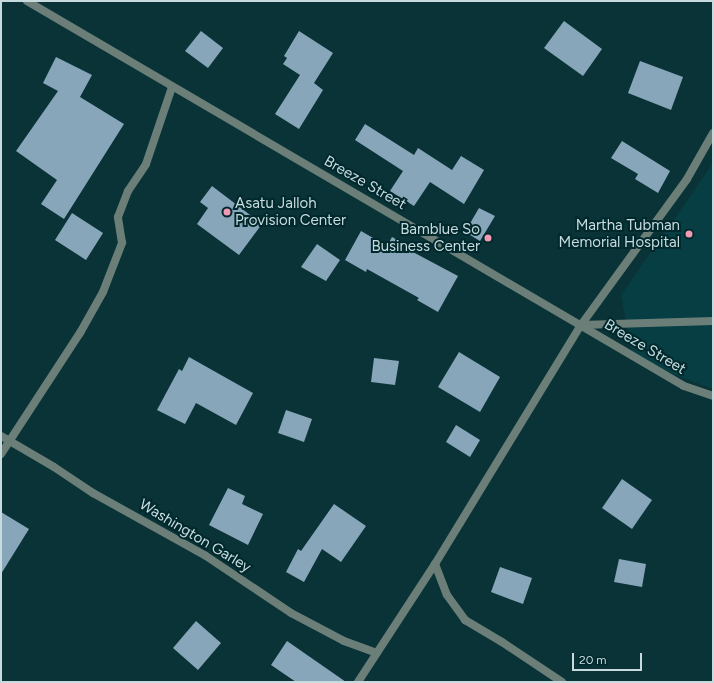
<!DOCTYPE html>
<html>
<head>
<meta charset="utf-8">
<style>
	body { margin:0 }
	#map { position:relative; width:714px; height:683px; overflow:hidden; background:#0a3337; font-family:Figtree,sans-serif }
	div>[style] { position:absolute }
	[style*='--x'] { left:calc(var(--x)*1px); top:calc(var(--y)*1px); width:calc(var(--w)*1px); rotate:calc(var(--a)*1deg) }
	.built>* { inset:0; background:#063e44 }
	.building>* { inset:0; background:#88a6ba }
	.minor>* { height:8px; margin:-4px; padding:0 4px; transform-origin:4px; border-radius:4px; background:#6b7f78 }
	.dots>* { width:11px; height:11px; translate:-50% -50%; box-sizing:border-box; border:2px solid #00292d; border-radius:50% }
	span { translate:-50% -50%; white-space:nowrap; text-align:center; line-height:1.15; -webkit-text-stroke:4px #00292d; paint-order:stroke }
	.street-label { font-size:15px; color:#c7dbde }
	.poi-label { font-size:15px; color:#c7dbde }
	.left { translate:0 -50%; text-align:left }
	.right { translate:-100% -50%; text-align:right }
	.frame { position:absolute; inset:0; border:2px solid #c7dbde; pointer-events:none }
	.scale { position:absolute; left:572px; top:653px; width:70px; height:18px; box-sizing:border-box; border:2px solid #c7dbde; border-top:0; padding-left:5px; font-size:12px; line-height:14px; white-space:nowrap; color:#c7dbde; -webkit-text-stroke:3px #00292d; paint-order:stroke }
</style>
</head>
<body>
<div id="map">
	<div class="built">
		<div style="clip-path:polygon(713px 161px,713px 389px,675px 375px,632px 353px,621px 295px,707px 172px)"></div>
	</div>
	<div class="building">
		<div style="clip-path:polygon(564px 21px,602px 49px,583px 76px,544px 48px)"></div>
		<div style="clip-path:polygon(201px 31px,223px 48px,208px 68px,185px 51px)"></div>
		<div style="clip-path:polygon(299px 31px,333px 53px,314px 83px,323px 90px,299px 129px,275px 114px,300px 75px,283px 64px,287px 58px,284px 56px)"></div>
		<div style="clip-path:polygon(56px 57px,92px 75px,80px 97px,124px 124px,64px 219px,41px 204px,57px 180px,16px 151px,58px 91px,43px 83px)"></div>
		<div style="clip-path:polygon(640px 61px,683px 77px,671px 110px,628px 93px)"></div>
		<div style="clip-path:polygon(365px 124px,414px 155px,418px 148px,452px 170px,461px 156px,484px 170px,464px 204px,430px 182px,414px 206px,390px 191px,403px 171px,355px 140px)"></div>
		<div style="clip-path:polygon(622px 141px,670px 171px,658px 193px,635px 179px,638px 174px,611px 158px)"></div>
		<div style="clip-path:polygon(212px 186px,262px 224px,239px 255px,197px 224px,208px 208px,200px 202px)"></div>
		<div style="clip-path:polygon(479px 208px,495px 216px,480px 241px,465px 232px)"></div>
		<div style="clip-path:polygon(72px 213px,103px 233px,86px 260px,55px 240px)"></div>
		<div style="clip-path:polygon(361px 231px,387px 246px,392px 237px,412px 248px,411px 251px,458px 276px,438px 312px,417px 300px,419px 298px,367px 269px,366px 272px,345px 260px)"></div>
		<div style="clip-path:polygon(317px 244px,340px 260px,326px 281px,301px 267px)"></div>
		<div style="clip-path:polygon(459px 352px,500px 377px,480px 412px,438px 387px)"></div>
		<div style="clip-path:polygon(189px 357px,253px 393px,236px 425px,196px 403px,185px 424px,157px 410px,179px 369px,182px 371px)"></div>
		<div style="clip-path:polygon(374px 358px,399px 361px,395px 385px,371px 382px)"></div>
		<div style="clip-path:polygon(286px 410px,312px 419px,304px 442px,278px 433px)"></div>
		<div style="clip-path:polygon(456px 425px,480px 440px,470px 457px,446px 442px)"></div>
		<div style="clip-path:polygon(622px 479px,652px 500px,632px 529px,602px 508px)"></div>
		<div style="clip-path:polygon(228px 488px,245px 496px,242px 504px,263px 514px,248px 545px,209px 525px)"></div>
		<div style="clip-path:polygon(334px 504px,366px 526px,341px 562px,322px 549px,304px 582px,286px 572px,298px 549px,301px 551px)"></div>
		<div style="clip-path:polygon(1px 512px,29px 529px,1px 574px)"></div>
		<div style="clip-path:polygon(619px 559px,646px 564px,642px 587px,614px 582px)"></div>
		<div style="clip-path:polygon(500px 567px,532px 578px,523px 604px,491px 592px)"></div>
		<div style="clip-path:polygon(196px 621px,221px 643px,198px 670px,173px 648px)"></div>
		<div style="clip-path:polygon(287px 641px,346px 682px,296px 682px,271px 665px)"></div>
	</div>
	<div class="minor">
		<div style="--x:27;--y:1;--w:761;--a:30.37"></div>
		<div style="--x:684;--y:386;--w:31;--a:19"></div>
		<div style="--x:581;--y:325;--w:132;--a:-1.7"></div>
		<div style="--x:1;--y:436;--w:61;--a:30.3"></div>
		<div style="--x:54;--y:467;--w:47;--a:33.7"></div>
		<div style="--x:93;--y:493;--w:129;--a:29.1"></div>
		<div style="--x:206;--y:556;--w:102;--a:33.8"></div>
		<div style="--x:291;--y:613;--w:60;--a:27.8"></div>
		<div style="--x:344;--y:641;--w:35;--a:20"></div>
		<div style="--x:1;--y:454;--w:145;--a:-56.9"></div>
		<div style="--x:80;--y:333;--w:47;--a:-60.7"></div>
		<div style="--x:103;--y:292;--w:53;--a:-68.8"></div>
		<div style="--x:122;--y:243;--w:26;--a:-99"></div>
		<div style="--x:118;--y:217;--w:28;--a:-69"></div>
		<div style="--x:128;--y:191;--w:32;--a:-56"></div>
		<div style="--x:146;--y:164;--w:81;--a:-71.3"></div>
		<div style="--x:435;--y:564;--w:33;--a:69"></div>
		<div style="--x:447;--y:595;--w:31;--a:54"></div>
		<div style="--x:465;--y:620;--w:43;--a:30.7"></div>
		<div style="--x:502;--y:642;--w:72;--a:33.7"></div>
		<div style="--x:358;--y:682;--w:141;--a:-56.9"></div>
		<div style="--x:435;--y:564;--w:280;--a:-58.6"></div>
		<div style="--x:581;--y:325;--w:180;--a:-54"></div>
		<div style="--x:687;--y:179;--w:53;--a:-60.5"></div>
	</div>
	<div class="dots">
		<div style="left:227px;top:212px;background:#f19ab3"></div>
		<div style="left:689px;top:234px;background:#f19ab3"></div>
		<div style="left:488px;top:238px;background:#f19ab3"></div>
	</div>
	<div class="street-label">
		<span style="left:365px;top:183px;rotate:30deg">Breeze Street</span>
		<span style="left:645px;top:347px;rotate:31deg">Breeze Street</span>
		<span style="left:195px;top:536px;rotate:31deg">Washington Garley</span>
	</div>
	<div class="poi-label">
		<span class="left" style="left:235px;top:212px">Asatu Jalloh<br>Provision Center</span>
		<span class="right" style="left:680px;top:234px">Martha Tubman<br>Memorial Hospital</span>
		<span class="right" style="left:480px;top:238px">Bamblue So<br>Business Center</span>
	</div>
	<div class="frame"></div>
	<div class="scale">20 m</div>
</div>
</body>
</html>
